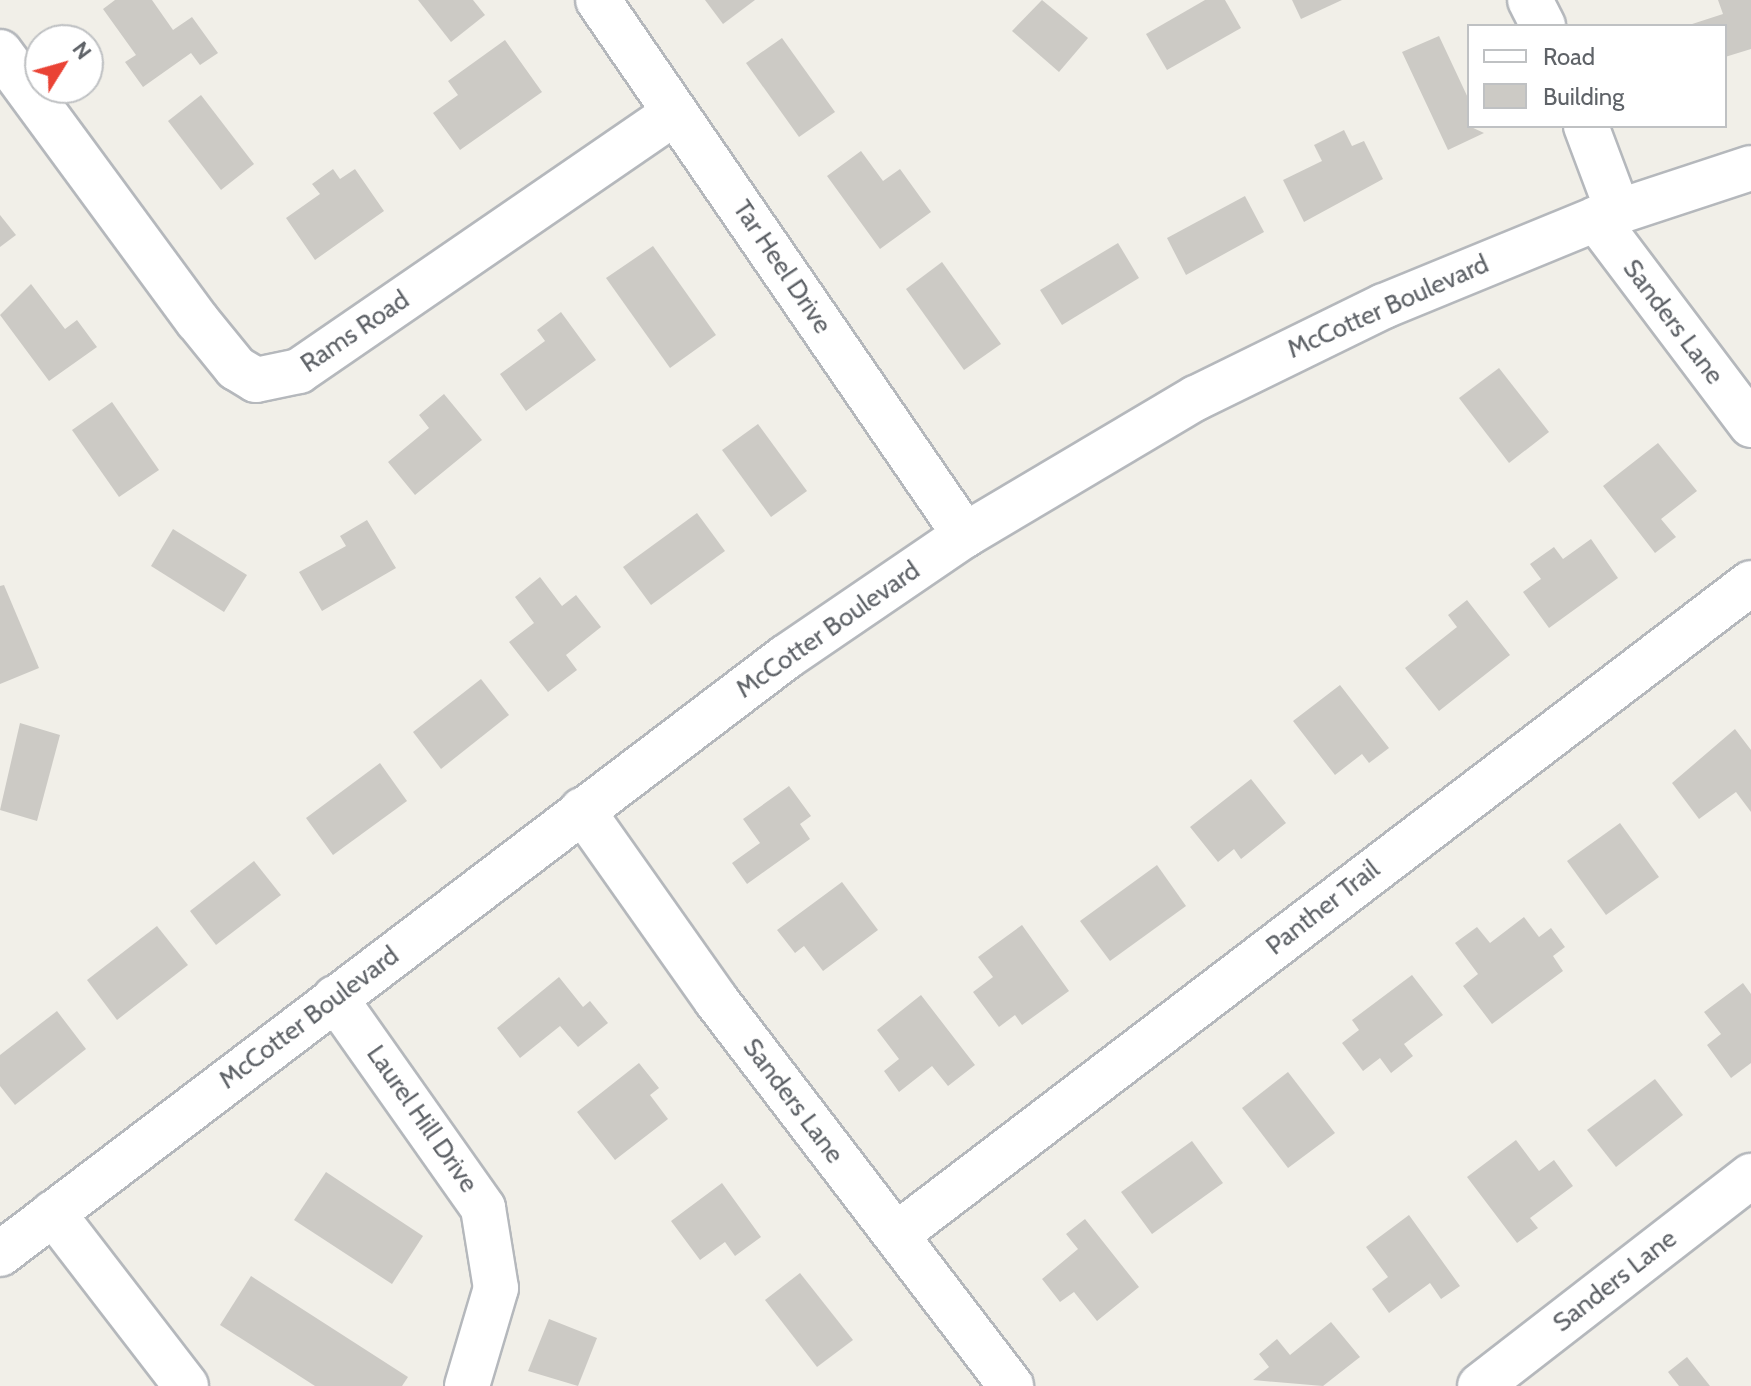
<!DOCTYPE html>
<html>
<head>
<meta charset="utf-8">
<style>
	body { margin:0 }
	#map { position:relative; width:1751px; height:1386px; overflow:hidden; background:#f1efe8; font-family:Cabin,sans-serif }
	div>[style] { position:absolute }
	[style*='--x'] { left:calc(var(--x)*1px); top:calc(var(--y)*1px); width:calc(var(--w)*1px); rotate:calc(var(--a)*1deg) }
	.building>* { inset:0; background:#cccac5 }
	.roads { filter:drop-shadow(2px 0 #b5b8bc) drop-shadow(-2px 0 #b5b8bc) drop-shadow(0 2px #b5b8bc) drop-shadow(0 -2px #b5b8bc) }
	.minor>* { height:44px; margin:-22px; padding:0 22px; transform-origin:22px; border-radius:22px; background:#fff }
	span { translate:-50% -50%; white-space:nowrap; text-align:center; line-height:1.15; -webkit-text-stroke:8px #fff; paint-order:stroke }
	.street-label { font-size:26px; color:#5f6368 }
	.legend { position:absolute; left:1467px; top:24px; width:260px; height:104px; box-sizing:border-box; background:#fff; border:2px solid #bfc1c3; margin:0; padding:10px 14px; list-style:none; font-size:24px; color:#5f6368 }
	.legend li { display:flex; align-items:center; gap:16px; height:40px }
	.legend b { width:40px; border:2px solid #bfc1c3 }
	.north { position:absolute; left:24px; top:24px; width:80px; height:80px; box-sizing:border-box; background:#fff; border:2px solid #bfc1c3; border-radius:50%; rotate:53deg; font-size:22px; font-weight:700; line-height:32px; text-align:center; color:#5f6368 }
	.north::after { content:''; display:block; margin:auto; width:28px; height:36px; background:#ea4335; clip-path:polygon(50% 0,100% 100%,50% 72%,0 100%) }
</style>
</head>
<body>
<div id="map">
	<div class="building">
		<div style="clip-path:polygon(115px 0,152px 0,173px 30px,192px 17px,218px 53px,200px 65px,191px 53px,143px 87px,125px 62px,136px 55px,103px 9px)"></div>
		<div style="clip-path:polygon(418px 0,473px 0,485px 15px,451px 42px)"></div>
		<div style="clip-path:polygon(705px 0,755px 0,723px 24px)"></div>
		<div style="clip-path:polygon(1042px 0,1088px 38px,1059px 72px,1012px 31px)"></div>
		<div style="clip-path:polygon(1205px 0,1225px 0,1241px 28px,1167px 70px,1146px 34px)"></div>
		<div style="clip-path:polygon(1292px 0,1342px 0,1301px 19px)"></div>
		<div style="clip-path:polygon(1718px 0,1751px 0,1751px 49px,1725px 57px,1725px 26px,1686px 26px,1723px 14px)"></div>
		<div style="clip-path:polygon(1439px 36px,1469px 100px,1469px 126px,1484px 133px,1448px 150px,1402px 52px)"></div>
		<div style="clip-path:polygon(782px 38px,835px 112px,799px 137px,746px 63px)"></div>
		<div style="clip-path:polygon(505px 40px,542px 92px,460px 150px,433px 113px,458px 95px,448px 81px)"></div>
		<div style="clip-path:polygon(201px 95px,254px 164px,221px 190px,168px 121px)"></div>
		<div style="clip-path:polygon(1344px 130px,1352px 146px,1364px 141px,1383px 179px,1304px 222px,1283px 180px,1322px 161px,1314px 145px)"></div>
		<div style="clip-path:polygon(861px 151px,883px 181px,900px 169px,931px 212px,880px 249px,827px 176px)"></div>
		<div style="clip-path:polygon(333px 169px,340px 179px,355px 169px,384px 211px,315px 260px,286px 218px,320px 194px,312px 184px)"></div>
		<div style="clip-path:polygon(1245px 196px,1264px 232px,1186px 275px,1167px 238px)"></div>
		<div style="clip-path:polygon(0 215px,16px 235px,0 247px)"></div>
		<div style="clip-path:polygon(1118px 243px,1139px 278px,1062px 325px,1040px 290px)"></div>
		<div style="clip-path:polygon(653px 246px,716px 335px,670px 368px,606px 278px)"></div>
		<div style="clip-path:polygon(942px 262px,1001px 344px,964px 370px,906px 289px)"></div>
		<div style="clip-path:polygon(31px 284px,65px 329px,77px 320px,97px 347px,49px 381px,0 315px)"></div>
		<div style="clip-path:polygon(561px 312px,596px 360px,526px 411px,500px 374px,545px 341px,537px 330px)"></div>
		<div style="clip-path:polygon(1499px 368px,1549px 432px,1509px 463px,1459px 398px)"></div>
		<div style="clip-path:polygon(444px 394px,482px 440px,415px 495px,388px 462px,429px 428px,419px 415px)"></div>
		<div style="clip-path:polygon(112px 402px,159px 470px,119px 497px,72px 430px)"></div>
		<div style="clip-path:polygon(758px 424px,807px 491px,771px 517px,722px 450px)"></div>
		<div style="clip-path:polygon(1658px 443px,1697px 491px,1661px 519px,1676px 537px,1655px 553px,1603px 486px)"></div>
		<div style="clip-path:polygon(697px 513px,725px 551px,651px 605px,623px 567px)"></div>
		<div style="clip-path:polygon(367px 520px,396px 568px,322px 611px,299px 572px,346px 546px,340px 536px)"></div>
		<div style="clip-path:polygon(173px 529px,247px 575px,224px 612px,151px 566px)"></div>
		<div style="clip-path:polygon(1591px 539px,1618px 578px,1549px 628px,1523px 592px,1541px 579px,1530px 564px,1554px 547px,1563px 559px)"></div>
		<div style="clip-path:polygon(540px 577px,562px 606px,576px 595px,601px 627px,566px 655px,577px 670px,548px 692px,509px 642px,534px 623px,515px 597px)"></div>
		<div style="clip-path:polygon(4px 585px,39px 668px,0 684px,0 586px)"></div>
		<div style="clip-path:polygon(1467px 600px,1510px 655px,1439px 711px,1405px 668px,1457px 627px,1448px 615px)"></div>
		<div style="clip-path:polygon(481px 679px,509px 715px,441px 769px,413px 732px)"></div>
		<div style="clip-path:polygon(1340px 685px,1389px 748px,1369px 763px,1362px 754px,1335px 775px,1293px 721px)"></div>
		<div style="clip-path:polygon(20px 723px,60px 735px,37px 821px,0 810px)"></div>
		<div style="clip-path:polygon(1735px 729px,1751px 750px,1751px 812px,1736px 792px,1699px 819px,1672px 783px)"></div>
		<div style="clip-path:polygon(380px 763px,407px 801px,333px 855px,306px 818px)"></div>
		<div style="clip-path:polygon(1251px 779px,1286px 823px,1241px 859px,1234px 849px,1218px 862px,1190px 827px)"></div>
		<div style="clip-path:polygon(789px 786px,811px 816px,800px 824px,810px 839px,747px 884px,732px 863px,760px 843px,743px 819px)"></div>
		<div style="clip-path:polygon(1620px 823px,1659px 877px,1606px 915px,1567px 861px)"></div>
		<div style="clip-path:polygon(254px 861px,281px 895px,216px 945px,190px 911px)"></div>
		<div style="clip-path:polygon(1157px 865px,1186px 906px,1110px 961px,1080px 921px)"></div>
		<div style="clip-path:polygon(842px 882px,878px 930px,823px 971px,804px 946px,795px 953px,777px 930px)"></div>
		<div style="clip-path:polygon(1524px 917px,1539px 937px,1551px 928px,1565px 947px,1553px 956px,1563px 971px,1492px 1024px,1463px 986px,1478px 974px,1455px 943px,1477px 927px,1490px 943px)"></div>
		<div style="clip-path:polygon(1022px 925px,1069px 991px,1022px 1025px,1015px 1015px,999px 1027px,973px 992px,993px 977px,978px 957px)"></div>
		<div style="clip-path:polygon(157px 926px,188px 965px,117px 1020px,87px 980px)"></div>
		<div style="clip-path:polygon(1412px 975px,1443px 1015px,1404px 1044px,1413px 1056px,1391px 1073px,1380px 1058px,1363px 1071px,1342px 1043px,1359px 1030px,1352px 1020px)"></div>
		<div style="clip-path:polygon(559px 977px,583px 1007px,590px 1001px,608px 1023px,578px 1047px,560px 1026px,520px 1058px,497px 1028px)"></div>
		<div style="clip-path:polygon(1743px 983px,1751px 994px,1751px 1063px,1731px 1078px,1707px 1045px,1721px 1034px,1704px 1012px)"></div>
		<div style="clip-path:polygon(921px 995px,975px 1065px,948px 1086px,932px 1066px,899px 1092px,884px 1071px,899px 1059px,877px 1030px)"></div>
		<div style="clip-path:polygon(57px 1011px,86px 1049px,15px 1105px,0 1086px,0 1055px)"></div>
		<div style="clip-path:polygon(639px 1063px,659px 1088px,650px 1095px,668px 1119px,615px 1160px,577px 1112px)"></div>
		<div style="clip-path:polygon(1288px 1072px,1335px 1133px,1288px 1168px,1242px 1108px)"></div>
		<div style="clip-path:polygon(1655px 1079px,1683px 1115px,1616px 1167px,1587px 1130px)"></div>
		<div style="clip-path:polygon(1516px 1140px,1539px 1171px,1554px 1160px,1573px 1186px,1530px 1218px,1538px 1228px,1517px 1243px,1467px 1177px)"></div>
		<div style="clip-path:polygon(1192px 1141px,1223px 1183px,1152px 1234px,1121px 1192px)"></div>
		<div style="clip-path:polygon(326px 1172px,423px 1236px,392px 1284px,294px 1220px)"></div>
		<div style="clip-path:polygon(722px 1183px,761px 1237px,735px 1256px,725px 1242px,700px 1260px,671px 1221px)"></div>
		<div style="clip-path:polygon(1409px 1215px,1460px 1286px,1441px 1299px,1430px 1283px,1389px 1313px,1372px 1289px,1388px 1277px,1366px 1247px)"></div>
		<div style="clip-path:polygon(1085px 1219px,1139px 1287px,1097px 1321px,1074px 1292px,1060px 1302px,1042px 1279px,1078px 1249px,1066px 1234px)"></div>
		<div style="clip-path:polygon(800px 1273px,853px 1340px,817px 1367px,765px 1300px)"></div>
		<div style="clip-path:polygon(251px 1276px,408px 1377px,402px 1386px,315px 1386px,220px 1325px)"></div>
		<div style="clip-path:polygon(549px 1319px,597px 1338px,578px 1386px,528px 1371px)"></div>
		<div style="clip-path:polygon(1331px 1322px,1360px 1357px,1323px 1386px,1253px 1380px,1269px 1367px,1259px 1354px,1277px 1339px,1290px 1355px)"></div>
		<div style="clip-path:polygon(1687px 1357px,1710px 1386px,1679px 1386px,1668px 1372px)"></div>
	</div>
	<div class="roads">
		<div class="minor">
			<div style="--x:598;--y:0;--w:649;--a:55.55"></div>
			<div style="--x:1530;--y:0;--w:29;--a:63"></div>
			<div style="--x:0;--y:52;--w:333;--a:53.7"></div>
			<div style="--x:197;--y:320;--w:62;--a:50.9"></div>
			<div style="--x:236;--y:368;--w:23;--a:31"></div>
			<div style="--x:256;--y:380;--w:44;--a:-11.8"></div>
			<div style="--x:299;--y:371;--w:456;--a:-34.5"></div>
			<div style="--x:1586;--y:126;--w:91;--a:69.4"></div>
			<div style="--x:1596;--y:219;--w:258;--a:53"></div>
			<div style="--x:582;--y:810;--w:232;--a:54.8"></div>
			<div style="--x:716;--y:1000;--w:486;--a:52.6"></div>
			<div style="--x:335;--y:998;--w:257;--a:54.8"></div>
			<div style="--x:483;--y:1208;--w:81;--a:80.8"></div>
			<div style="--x:496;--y:1288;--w:102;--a:106.5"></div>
			<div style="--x:53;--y:1213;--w:218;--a:52.4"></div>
			<div style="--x:896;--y:1235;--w:1075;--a:-37.33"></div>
			<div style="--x:0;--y:1254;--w:987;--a:-37.22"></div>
			<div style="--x:786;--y:657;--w:217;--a:-34.3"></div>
			<div style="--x:965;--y:535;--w:269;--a:-30.7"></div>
			<div style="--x:1196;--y:398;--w:209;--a:-26.1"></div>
			<div style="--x:1384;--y:306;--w:229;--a:-22.3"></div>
			<div style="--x:1596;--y:219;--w:163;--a:-18.2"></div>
			<div style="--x:1480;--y:1386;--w:343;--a:-37.8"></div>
		</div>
	</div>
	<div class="street-label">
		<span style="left:782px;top:267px;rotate:56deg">Tar Heel Drive</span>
		<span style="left:1388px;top:307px;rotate:-24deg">McCotter Boulevard</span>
		<span style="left:1673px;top:322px;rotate:53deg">Sanders Lane</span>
		<span style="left:355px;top:332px;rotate:-34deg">Rams Road</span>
		<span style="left:828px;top:630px;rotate:-35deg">McCotter Boulevard</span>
		<span style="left:1323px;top:908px;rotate:-38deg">Panther Trail</span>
		<span style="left:309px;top:1018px;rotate:-37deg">McCotter Boulevard</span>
		<span style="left:793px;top:1101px;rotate:53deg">Sanders Lane</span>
		<span style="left:422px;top:1119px;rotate:55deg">Laurel Hill Drive</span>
		<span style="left:1615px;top:1281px;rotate:-38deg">Sanders Lane</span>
	</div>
	<ul class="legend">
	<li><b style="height:10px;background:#fff"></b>Road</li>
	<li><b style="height:22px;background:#cccac5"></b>Building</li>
	</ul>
	<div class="north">N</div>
</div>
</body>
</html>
